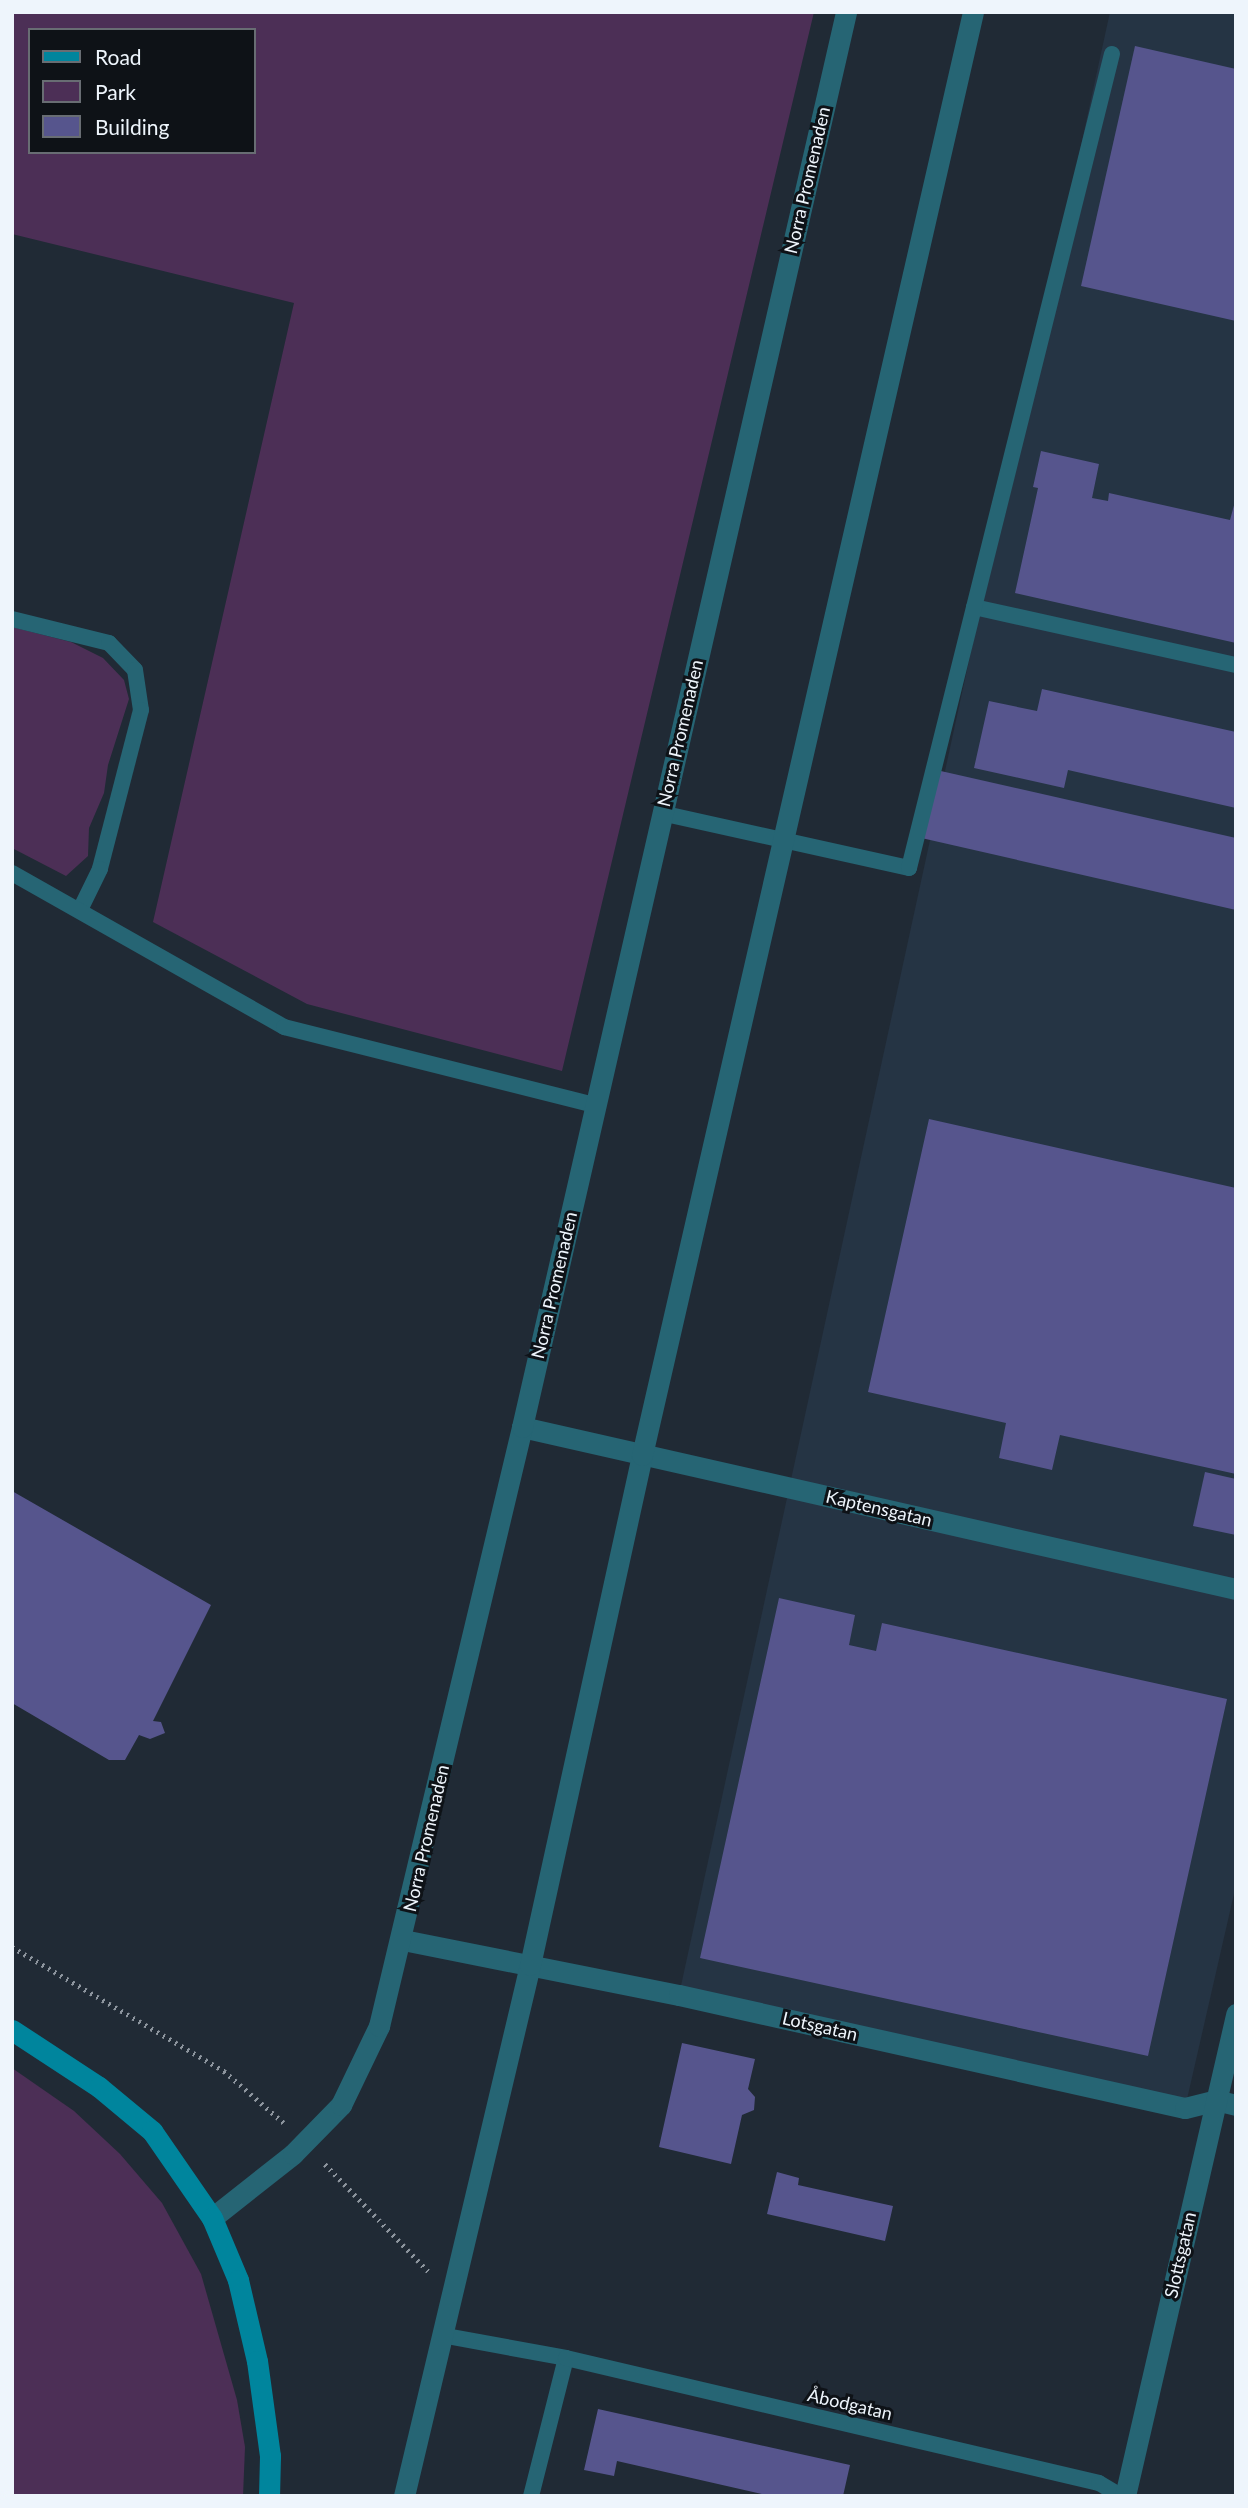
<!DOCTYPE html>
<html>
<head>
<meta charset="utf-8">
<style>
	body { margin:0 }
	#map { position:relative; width:1248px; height:2508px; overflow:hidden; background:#202a35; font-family:Lato,sans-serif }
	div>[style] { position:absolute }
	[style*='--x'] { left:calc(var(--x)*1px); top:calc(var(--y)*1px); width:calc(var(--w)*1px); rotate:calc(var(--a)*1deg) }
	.built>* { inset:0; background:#253444 }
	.green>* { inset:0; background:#4c2f56 }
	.building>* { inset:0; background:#56558d }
	.path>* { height:4.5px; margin-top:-2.25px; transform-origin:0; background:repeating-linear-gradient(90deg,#8d959e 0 2px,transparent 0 7px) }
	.lane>* { height:16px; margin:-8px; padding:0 8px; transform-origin:8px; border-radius:8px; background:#266574 }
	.street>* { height:21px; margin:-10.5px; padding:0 10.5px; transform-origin:10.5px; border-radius:10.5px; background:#266574 }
	.secondary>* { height:21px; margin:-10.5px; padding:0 10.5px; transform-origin:10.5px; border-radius:10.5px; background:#00859d }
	span { translate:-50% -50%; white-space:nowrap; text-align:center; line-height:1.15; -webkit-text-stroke:6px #0e1217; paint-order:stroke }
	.street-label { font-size:18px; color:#eef5fc }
	.frame { position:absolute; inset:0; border:14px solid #eef5fc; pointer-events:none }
	.legend { position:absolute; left:28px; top:28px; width:228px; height:126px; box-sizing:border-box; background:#0e1217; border:2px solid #686d73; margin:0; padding:9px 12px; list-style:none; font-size:21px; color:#eef5fc }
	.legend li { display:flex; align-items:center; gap:14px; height:35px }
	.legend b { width:35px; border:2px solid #686d73 }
</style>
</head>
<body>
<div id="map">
	<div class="built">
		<div style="clip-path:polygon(1110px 12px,1236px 12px,1236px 1885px,1185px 2108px,679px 1995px)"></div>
	</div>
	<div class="green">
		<div style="clip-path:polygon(evenodd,12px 12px,814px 12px,562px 1071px,307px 1004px,153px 922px,294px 303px,12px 234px,12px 12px,30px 30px,254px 30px,254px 152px,30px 152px,30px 30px)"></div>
		<div style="clip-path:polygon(12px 627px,71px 642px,103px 658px,124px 680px,129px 699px,108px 765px,104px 793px,89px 828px,88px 856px,66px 876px,12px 848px)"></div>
		<div style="clip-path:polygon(12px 2068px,74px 2111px,120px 2154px,162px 2203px,201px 2274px,237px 2400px,245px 2447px,243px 2496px,12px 2496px)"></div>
	</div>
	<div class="building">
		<div style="clip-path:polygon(1135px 46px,1236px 69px,1236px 321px,1081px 286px)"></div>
		<div style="clip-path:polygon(1041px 451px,1099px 464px,1092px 498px,1108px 501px,1109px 493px,1230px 520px,1236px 498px,1236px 643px,1015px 593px,1038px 488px,1033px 487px)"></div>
		<div style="clip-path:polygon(1042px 689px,1236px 732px,1236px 808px,1068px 770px,1064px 788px,974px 768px,989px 701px,1037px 711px)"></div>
		<div style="clip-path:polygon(932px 769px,1236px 838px,1236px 910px,917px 837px)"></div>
		<div style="clip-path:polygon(929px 1119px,1236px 1188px,1236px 1474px,1060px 1435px,1052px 1470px,999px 1458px,1006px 1423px,868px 1392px)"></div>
		<div style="clip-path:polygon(1205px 1472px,1236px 1479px,1236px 1535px,1193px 1526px)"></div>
		<div style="clip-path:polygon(12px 1491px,211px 1605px,153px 1721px,161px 1722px,165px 1733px,150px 1739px,139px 1735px,125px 1760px,109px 1760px,12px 1703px)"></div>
		<div style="clip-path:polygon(779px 1598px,855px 1615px,849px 1645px,876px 1651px,882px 1623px,1227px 1699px,1148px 2056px,700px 1958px)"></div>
		<div style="clip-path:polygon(682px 2043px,755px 2059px,748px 2089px,755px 2097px,754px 2110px,742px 2115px,731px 2164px,659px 2147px)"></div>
		<div style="clip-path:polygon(777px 2172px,799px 2178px,798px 2185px,893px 2206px,885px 2241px,767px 2214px)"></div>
		<div style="clip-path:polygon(598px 2409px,850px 2465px,843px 2496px,771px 2496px,617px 2461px,614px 2476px,584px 2470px)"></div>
	</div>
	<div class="path">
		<div style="--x:12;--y:1947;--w:246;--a:30.3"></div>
		<div style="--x:224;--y:2071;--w:79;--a:40.9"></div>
		<div style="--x:325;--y:2164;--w:149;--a:46.1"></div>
	</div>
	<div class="lane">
		<div style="--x:974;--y:607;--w:268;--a:12.5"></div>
		<div style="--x:12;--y:619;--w:100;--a:13.9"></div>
		<div style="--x:109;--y:643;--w:37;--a:46"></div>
		<div style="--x:135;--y:670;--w:40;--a:81.5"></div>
		<div style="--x:141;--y:710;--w:164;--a:104.5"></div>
		<div style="--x:100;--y:869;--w:46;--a:116"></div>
		<div style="--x:661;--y:813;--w:254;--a:12.5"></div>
		<div style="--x:909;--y:868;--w:839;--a:-76"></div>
		<div style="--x:12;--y:873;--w:313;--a:29.5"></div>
		<div style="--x:284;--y:1027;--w:320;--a:14.1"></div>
		<div style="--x:441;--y:2335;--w:127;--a:10.4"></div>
		<div style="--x:566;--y:2358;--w:142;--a:104.2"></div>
		<div style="--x:566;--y:2358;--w:547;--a:13.2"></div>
		<div style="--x:1099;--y:2483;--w:26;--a:31"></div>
	</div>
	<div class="street">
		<div style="--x:522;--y:1427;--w:732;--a:12.78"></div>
		<div style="--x:403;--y:1940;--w:281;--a:11.3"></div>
		<div style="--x:679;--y:1995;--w:518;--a:12.59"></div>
		<div style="--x:1185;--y:2108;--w:32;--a:-14"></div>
		<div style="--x:1216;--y:2100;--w:21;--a:14"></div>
		<div style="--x:212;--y:2218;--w:103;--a:-38.3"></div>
		<div style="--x:293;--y:2154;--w:69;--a:-45.6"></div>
		<div style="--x:341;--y:2105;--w:88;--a:-64.3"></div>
		<div style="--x:379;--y:2026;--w:616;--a:-76.57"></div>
		<div style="--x:522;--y:1427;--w:1452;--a:-77.1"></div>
		<div style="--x:404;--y:2496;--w:546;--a:-76.65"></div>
		<div style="--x:530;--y:1965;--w:522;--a:-77.61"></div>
		<div style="--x:642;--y:1455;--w:1480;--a:-77.08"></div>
		<div style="--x:1125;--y:2496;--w:495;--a:-77"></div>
	</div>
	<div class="secondary">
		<div style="--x:12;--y:2030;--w:104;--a:33.2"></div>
		<div style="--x:99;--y:2087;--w:69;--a:39.7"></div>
		<div style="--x:152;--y:2131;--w:106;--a:55.4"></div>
		<div style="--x:212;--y:2218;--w:67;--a:67.2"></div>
		<div style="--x:238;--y:2280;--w:83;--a:76.8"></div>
		<div style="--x:257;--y:2361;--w:96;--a:82.2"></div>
		<div style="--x:270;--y:2456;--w:40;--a:91.4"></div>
	</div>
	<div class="street-label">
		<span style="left:807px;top:180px;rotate:-77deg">Norra Promenaden</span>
		<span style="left:680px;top:733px;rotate:-77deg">Norra Promenaden</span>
		<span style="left:554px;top:1285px;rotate:-77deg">Norra Promenaden</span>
		<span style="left:879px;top:1508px;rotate:13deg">Kaptensgatan</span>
		<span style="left:426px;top:1838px;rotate:-77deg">Norra Promenaden</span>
		<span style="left:820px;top:2026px;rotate:13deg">Lotsgatan</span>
		<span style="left:1180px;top:2255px;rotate:-77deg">Slottsgatan</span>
		<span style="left:850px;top:2404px;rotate:13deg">Åbodgatan</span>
	</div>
	<div class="frame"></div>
	<ul class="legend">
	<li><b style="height:9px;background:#00859d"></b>Road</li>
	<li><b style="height:19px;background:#4c2f56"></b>Park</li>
	<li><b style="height:19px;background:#56558d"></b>Building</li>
	</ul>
</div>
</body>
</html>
